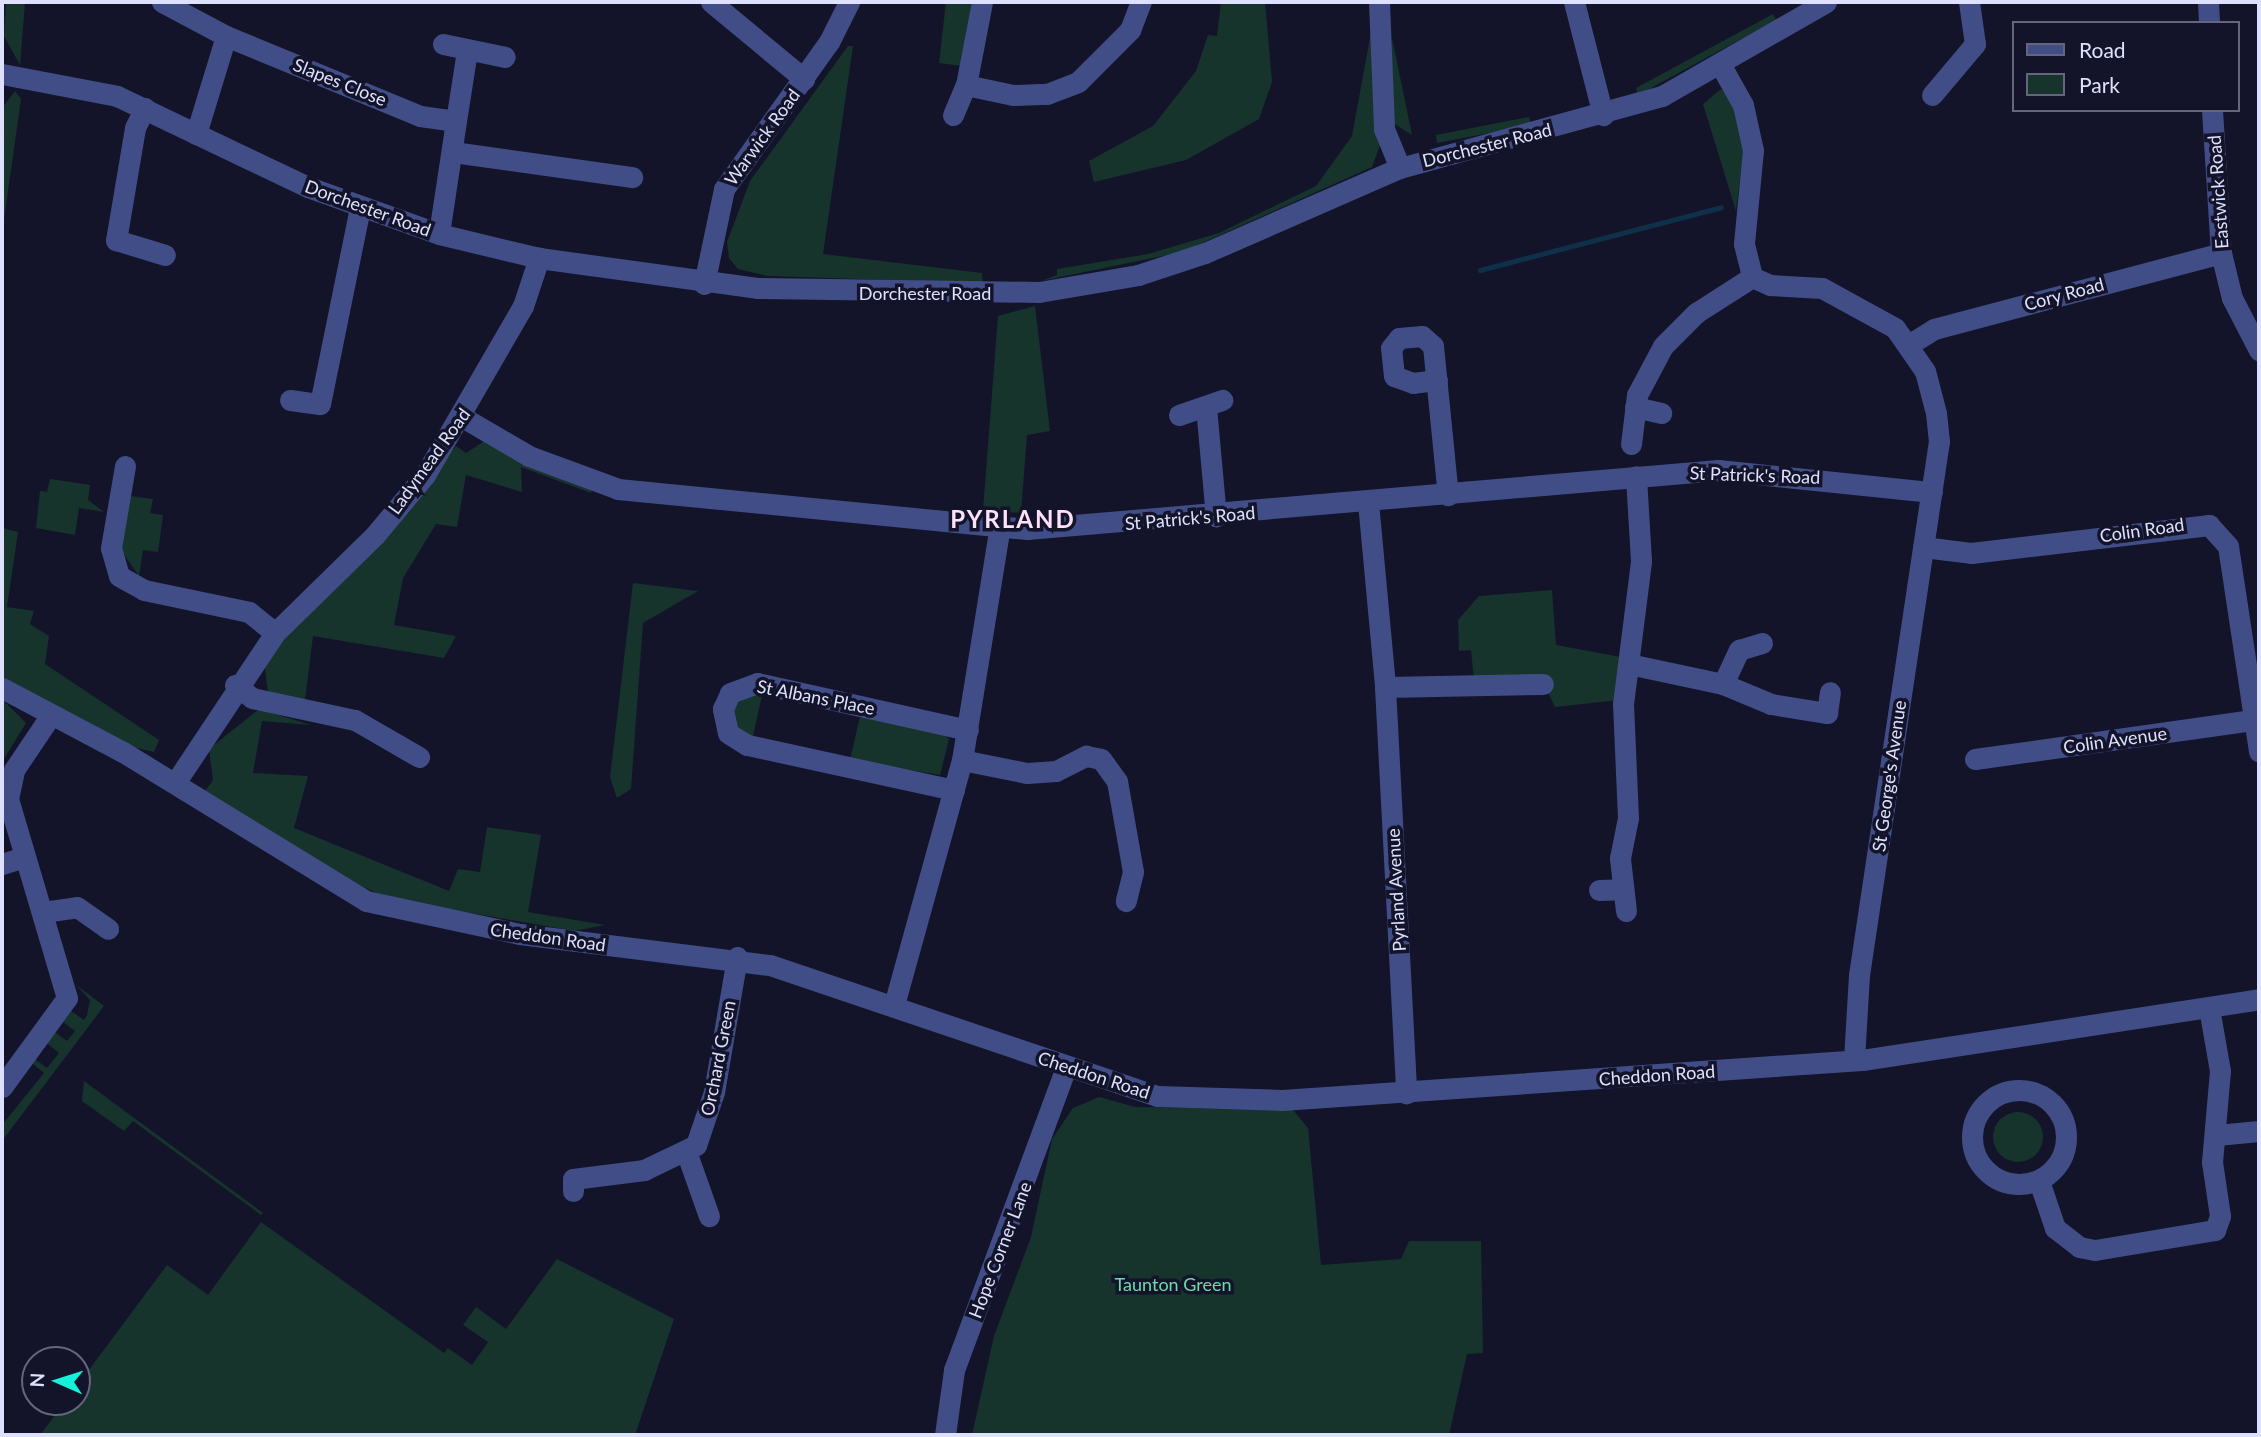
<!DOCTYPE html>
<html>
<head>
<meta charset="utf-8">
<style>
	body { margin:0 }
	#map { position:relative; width:2261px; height:1437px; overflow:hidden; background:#13142a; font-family:Lato,sans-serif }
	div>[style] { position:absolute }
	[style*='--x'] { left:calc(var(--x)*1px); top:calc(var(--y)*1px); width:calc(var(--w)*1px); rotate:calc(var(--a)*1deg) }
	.green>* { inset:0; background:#16342c }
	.round { border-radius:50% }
	.stream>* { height:5px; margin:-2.5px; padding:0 2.5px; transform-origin:2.5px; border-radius:2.5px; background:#0e3048 }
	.minor>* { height:21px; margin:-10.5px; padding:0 10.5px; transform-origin:10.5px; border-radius:10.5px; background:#414d86 }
	.minor>.ring { margin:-10.5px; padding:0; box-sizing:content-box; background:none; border:21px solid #414d86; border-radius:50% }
	span { translate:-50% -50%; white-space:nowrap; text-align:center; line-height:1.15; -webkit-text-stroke:7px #13142a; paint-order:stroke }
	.street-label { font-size:18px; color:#dee1fd }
	.park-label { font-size:18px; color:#6cdba7 }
	.district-label { font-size:24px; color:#fde0f9; font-weight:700; letter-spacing:2px }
	.frame { position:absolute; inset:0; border:4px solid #dee1fd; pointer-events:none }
	.legend { position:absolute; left:2012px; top:21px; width:228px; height:91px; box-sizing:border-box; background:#13142a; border:2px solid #64667e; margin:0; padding:9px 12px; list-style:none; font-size:21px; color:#dee1fd }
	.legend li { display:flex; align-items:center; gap:14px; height:35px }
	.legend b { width:35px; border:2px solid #64667e }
	.north { position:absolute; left:21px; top:1346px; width:70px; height:70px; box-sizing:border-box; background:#13142a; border:2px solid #64667e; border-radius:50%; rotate:273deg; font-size:19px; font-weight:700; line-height:28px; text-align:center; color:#dee1fd }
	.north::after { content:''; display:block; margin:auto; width:24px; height:32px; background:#15f2d8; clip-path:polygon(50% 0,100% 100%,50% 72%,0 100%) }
</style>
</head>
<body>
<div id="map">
	<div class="green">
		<div style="clip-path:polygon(6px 2px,25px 2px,20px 65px,4px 36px)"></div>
		<div style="clip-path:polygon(946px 2px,974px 2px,963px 66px,939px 63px)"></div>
		<div style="clip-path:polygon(1221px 2px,1265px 2px,1272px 82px,1259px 119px,1186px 160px,1094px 182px,1089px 161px,1153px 126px,1196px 71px,1208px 35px,1217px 36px)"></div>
		<div style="clip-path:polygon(1773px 14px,1776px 20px,1638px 95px,1636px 88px)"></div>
		<div style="clip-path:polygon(1371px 32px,1380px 145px,1372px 167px,1182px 252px,1041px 281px,1057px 275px,1057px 269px,1148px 254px,1219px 233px,1316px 186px,1352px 136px)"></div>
		<div style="clip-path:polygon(1392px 38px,1412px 135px,1392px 122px)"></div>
		<div style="clip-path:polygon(848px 46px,853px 46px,823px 254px,982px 273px,983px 283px,768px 276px,738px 269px,729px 258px,727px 242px,750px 181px)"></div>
		<div style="clip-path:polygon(1721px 89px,1731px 96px,1745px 139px,1736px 211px,1703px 104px)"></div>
		<div style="clip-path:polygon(15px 91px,21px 99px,2px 234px,2px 108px)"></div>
		<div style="clip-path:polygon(1529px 117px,1531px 125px,1437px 143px,1436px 135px)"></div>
		<div style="clip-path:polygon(1035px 306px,1050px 431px,1027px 435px,1021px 513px,983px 510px,998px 316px)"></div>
		<div style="clip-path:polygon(486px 440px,593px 486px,591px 493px,521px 467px,522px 492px,466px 475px,457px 527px,436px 524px,403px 578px,394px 625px,456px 636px,444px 658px,313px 636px,305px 700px,268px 693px,264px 661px,271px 653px,362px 562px,456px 446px,466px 453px)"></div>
		<div style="clip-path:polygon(50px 479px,90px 485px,88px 500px,104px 512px,79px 508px,75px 535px,36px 528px,40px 491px,47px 492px)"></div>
		<div style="clip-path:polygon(130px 496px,153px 499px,150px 513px,163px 515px,158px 552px,143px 550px,139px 576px,121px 550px)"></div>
		<div style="clip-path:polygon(2px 528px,18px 532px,7px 607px,34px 611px,30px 624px,49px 636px,45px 664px,159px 740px,154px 752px,132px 747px,2px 678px)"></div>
		<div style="clip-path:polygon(633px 583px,698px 591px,643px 623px,631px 789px,617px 798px,610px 777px)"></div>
		<div style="clip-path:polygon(1552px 590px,1556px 645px,1621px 657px,1619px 700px,1555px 707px,1543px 682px,1474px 680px,1471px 650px,1459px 651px,1458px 620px,1479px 596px)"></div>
		<div style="clip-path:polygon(763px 691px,752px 740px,743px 737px,731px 719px,735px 700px)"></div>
		<div style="clip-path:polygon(2px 699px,26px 723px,2px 762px)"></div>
		<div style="clip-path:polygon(259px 709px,311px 725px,262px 721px,253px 773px,308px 776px,294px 828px,449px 891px,458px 869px,480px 872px,487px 827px,541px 835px,528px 912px,605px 925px,574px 931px,390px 899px,326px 870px,205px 791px,213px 780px,209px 749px)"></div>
		<div style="clip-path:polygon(861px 712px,941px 732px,949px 739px,940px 775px,850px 760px)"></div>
		<div style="clip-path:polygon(75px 984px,104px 1006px,2px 1141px,2px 1125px,44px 1073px,32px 1063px,35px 1059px,47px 1068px,59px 1053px,47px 1043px,55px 1032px,67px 1041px,75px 1031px,63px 1022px,71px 1011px,84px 1020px,87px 1015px,90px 1000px)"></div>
		<div style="clip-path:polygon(84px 1081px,263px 1213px,261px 1215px,133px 1121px,124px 1131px,82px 1101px)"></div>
		<div style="clip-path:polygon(1099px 1097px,1135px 1107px,1293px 1110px,1308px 1128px,1321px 1265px,1401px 1259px,1409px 1241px,1481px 1241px,1483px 1353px,1467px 1354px,1449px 1435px,972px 1435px,994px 1336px,1031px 1237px,1052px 1139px,1073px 1108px)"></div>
		<div class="round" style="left:1993px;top:1112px;width:50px;height:50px"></div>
		<div style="clip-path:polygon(261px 1222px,444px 1353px,448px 1348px,472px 1365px,488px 1342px,463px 1325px,476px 1307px,506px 1329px,557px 1259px,674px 1319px,635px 1435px,40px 1435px,65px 1402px,77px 1402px,77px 1386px,167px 1265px,208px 1295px)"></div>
	</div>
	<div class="stream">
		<div style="--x:1480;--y:270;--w:249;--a:-14.6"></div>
	</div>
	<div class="minor">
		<div style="--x:162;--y:2;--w:72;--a:28"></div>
		<div style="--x:226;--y:36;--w:210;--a:22.4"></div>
		<div style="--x:420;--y:116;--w:36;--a:8"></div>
		<div style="--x:456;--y:121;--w:114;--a:98.6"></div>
		<div style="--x:711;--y:2;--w:121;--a:39.6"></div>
		<div style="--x:982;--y:2;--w:85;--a:100.9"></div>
		<div style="--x:966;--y:85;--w:48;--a:12"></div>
		<div style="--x:1013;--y:95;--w:34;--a:-2"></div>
		<div style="--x:1047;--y:94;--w:33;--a:-21"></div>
		<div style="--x:1078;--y:82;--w:74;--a:-45"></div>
		<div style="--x:1130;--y:30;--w:30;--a:-69"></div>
		<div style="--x:1379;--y:2;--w:127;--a:87.7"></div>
		<div style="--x:1384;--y:129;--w:42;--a:67.7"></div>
		<div style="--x:1574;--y:2;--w:117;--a:75.6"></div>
		<div style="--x:2208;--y:2;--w:21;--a:87"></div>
		<div style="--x:443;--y:44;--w:63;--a:11.8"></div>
		<div style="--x:1720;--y:64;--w:47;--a:60.7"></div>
		<div style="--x:1743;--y:105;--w:46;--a:77.5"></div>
		<div style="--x:1753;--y:150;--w:94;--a:95.5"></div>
		<div style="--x:1744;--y:244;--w:34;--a:76"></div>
		<div style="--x:2;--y:74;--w:117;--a:10.8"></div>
		<div style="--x:117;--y:96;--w:212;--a:25.5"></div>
		<div style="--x:308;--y:187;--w:139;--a:19.7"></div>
		<div style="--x:439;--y:234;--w:103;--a:13.5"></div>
		<div style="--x:539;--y:258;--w:220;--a:7.8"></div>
		<div style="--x:757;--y:288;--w:282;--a:0.8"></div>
		<div style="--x:1039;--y:292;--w:100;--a:-9.7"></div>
		<div style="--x:1138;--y:275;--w:71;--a:-18.2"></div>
		<div style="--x:1205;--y:253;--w:213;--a:-23.6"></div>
		<div style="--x:1400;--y:168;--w:272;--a:-15.4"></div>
		<div style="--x:1662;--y:96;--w:189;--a:-29.8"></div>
		<div style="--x:1932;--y:95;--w:67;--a:-49.9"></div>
		<div style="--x:1975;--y:44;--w:42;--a:-98.1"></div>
		<div style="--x:145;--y:108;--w:22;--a:117"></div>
		<div style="--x:135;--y:128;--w:114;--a:99.6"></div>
		<div style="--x:116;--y:240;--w:51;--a:17"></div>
		<div style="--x:2212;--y:110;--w:143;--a:86.4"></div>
		<div style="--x:2221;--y:253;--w:46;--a:76.3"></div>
		<div style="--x:2232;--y:298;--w:59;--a:62.6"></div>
		<div style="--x:953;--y:115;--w:33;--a:-67"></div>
		<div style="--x:456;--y:121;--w:71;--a:-81.1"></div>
		<div style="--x:196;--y:134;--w:102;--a:-73"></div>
		<div style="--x:453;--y:152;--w:181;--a:8"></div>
		<div style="--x:1752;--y:277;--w:20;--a:24"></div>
		<div style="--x:1770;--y:285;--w:52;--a:3.3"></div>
		<div style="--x:1822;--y:288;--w:83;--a:28.7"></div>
		<div style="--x:1895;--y:328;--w:52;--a:55.1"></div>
		<div style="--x:1925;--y:371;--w:43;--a:75.3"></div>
		<div style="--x:1936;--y:413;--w:28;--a:84"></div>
		<div style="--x:1939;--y:441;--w:540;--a:98.52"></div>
		<div style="--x:1859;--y:975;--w:85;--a:93.4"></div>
		<div style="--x:704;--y:284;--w:97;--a:-78.1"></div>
		<div style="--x:724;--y:189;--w:181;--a:-54.5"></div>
		<div style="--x:829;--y:42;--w:45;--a:-63.4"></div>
		<div style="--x:1910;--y:344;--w:28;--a:-32"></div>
		<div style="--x:1934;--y:329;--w:297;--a:-14.8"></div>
		<div style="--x:1437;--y:380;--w:24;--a:173"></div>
		<div style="--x:1413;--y:383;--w:20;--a:-160"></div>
		<div style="--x:1394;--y:376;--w:28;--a:-96"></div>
		<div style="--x:1391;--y:348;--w:13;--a:-51"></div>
		<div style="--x:1399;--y:338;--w:23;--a:-5"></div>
		<div style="--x:1422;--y:336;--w:15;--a:42"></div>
		<div style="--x:1433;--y:346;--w:150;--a:84.3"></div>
		<div style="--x:290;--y:400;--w:30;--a:8"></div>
		<div style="--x:320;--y:404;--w:201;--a:-78.5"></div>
		<div style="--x:1206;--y:407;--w:110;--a:84.8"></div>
		<div style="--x:1635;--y:407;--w:27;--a:13"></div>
		<div style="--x:1179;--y:415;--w:46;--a:-19.2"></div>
		<div style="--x:464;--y:418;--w:75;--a:30.3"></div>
		<div style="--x:529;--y:456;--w:95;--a:20.3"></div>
		<div style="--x:618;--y:489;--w:411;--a:5.6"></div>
		<div style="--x:1027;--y:529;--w:694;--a:-4.88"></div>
		<div style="--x:1718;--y:470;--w:215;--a:5.9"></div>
		<div style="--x:1631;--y:444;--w:49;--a:-83"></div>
		<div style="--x:1637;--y:395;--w:55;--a:-62"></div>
		<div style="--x:1663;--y:346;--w:47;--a:-45"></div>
		<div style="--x:1696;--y:313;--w:67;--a:-32.7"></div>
		<div style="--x:125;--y:466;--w:83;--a:99.7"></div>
		<div style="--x:111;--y:548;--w:29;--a:74"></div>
		<div style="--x:119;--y:576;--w:29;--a:29"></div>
		<div style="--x:144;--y:590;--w:107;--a:11.8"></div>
		<div style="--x:249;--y:612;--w:33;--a:39"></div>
		<div style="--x:1368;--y:502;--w:186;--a:84.7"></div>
		<div style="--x:1385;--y:687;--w:407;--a:87"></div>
		<div style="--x:1923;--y:547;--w:48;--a:7.1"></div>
		<div style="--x:1971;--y:553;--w:240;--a:-6.7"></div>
		<div style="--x:2209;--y:525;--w:28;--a:48"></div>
		<div style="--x:2228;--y:546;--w:208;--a:81.4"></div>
		<div style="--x:1629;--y:664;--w:96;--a:12"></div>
		<div style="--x:1723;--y:684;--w:52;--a:22.6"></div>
		<div style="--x:1771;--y:704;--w:57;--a:9.1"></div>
		<div style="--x:1827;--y:713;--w:21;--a:-82"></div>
		<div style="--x:1723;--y:684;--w:38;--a:-65"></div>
		<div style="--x:1739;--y:650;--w:24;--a:-17"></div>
		<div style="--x:235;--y:685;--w:21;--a:37"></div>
		<div style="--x:252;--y:698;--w:105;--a:12.1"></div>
		<div style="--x:355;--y:720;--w:74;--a:30"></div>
		<div style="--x:1385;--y:687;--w:158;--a:-1.1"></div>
		<div style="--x:2;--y:688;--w:137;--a:27.9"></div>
		<div style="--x:123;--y:752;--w:285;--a:31.5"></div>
		<div style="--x:366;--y:901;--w:157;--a:12.1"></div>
		<div style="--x:520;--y:934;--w:252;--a:7.1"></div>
		<div style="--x:770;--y:965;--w:409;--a:18.7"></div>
		<div style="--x:1157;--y:1096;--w:125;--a:1.8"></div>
		<div style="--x:1282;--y:1100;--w:581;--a:-3.95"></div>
		<div style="--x:1862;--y:1060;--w:402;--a:-8.7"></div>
		<div style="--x:1975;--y:759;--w:282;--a:-8"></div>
		<div style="--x:962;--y:760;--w:66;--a:11.3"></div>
		<div style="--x:1027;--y:773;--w:29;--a:-4"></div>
		<div style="--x:1056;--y:771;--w:34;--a:-27"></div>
		<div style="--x:1086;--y:756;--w:15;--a:11"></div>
		<div style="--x:1101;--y:759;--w:27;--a:54"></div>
		<div style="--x:1117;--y:781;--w:92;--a:80"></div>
		<div style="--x:1133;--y:872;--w:30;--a:104"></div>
		<div style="--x:175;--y:783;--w:180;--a:-56.3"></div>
		<div style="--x:275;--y:633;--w:140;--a:-44.4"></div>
		<div style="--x:375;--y:535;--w:78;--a:-50.2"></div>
		<div style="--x:425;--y:475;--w:195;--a:-59.9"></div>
		<div style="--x:523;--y:306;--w:51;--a:-71.6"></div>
		<div style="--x:954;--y:790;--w:212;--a:-167.7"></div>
		<div style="--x:747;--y:745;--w:22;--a:-148"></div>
		<div style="--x:728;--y:733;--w:25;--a:-102"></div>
		<div style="--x:723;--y:709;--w:17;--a:-66"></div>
		<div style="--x:730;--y:693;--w:29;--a:-20"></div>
		<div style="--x:757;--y:683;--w:216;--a:12.6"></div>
		<div style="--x:2;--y:864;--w:23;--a:-18"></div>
		<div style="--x:1599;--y:890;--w:24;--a:-2"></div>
		<div style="--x:1626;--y:911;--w:53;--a:-96.5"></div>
		<div style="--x:1620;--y:858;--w:41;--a:-78.7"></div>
		<div style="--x:1628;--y:818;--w:114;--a:-92.5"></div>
		<div style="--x:1623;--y:704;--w:144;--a:-82.8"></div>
		<div style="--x:1641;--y:561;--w:85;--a:-93.4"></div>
		<div style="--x:43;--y:912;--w:34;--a:-8"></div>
		<div style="--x:77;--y:907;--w:38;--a:35"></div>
		<div style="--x:894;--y:1005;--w:254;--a:-74.5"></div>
		<div style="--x:962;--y:760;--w:237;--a:-80.8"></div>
		<div style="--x:2;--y:1087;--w:110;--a:-53.9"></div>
		<div style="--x:67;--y:998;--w:208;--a:-106.5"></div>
		<div style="--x:8;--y:799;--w:30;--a:-78"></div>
		<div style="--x:14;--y:770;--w:66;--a:-56.1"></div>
		<div class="ring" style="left:1972px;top:1090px;width:73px;height:73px"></div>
		<div style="--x:2217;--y:1135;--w:42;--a:-5.4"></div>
		<div style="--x:687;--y:1154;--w:66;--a:70.5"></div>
		<div style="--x:2039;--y:1181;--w:50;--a:71.2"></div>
		<div style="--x:2055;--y:1228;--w:31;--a:38"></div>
		<div style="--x:2079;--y:1247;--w:16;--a:11"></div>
		<div style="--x:2095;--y:1250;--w:122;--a:-9.5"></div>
		<div style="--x:2215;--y:1230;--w:15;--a:-70"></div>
		<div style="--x:2220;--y:1216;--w:55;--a:-98.4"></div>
		<div style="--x:2212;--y:1162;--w:91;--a:-85"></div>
		<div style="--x:2220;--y:1071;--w:64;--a:-99.9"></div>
		<div style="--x:573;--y:1191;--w:12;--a:-90"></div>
		<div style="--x:573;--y:1179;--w:72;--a:-7.2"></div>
		<div style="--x:644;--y:1170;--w:58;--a:-25.7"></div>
		<div style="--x:696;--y:1145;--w:56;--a:-71.2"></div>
		<div style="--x:714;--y:1092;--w:137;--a:-80.3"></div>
		<div style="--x:945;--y:1435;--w:66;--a:-82.1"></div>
		<div style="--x:954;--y:1370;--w:323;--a:-69.7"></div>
	</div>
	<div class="street-label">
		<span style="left:340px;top:82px;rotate:22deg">Slapes Close</span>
		<span style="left:762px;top:137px;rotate:-54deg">Warwick Road</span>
		<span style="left:1487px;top:145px;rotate:-14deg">Dorchester Road</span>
		<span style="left:2218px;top:192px;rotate:-94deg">Eastwick Road</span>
		<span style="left:368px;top:208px;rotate:20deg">Dorchester Road</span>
		<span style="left:925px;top:293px">Dorchester Road</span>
		<span style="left:2064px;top:294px;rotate:-15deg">Cory Road</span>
		<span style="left:429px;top:461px;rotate:-54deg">Ladymead Road</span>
		<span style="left:1755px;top:475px;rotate:2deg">St Patrick's Road</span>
		<span style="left:1190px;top:518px;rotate:-5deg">St Patrick's Road</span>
		<span style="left:2142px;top:530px;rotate:-8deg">Colin Road</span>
		<span style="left:816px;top:697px;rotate:11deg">St Albans Place</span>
		<span style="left:2115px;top:740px;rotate:-8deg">Colin Avenue</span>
		<span style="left:1889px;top:776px;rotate:-82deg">St George's Avenue</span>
		<span style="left:1396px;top:890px;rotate:-93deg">Pyrland Avenue</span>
		<span style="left:548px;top:937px;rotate:8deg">Cheddon Road</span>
		<span style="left:718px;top:1058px;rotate:-79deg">Orchard Green</span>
		<span style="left:1094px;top:1075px;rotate:18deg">Cheddon Road</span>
		<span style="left:1657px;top:1075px;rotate:-4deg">Cheddon Road</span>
		<span style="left:1000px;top:1250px;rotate:-69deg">Hope Corner Lane</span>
	</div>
	<div class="park-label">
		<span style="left:1173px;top:1284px">Taunton Green</span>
	</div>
	<div class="district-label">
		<span style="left:1013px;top:519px">PYRLAND</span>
	</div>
	<div class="frame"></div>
	<ul class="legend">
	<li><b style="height:9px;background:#414d86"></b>Road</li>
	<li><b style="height:19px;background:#16342c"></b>Park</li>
	</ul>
	<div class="north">N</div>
</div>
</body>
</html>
